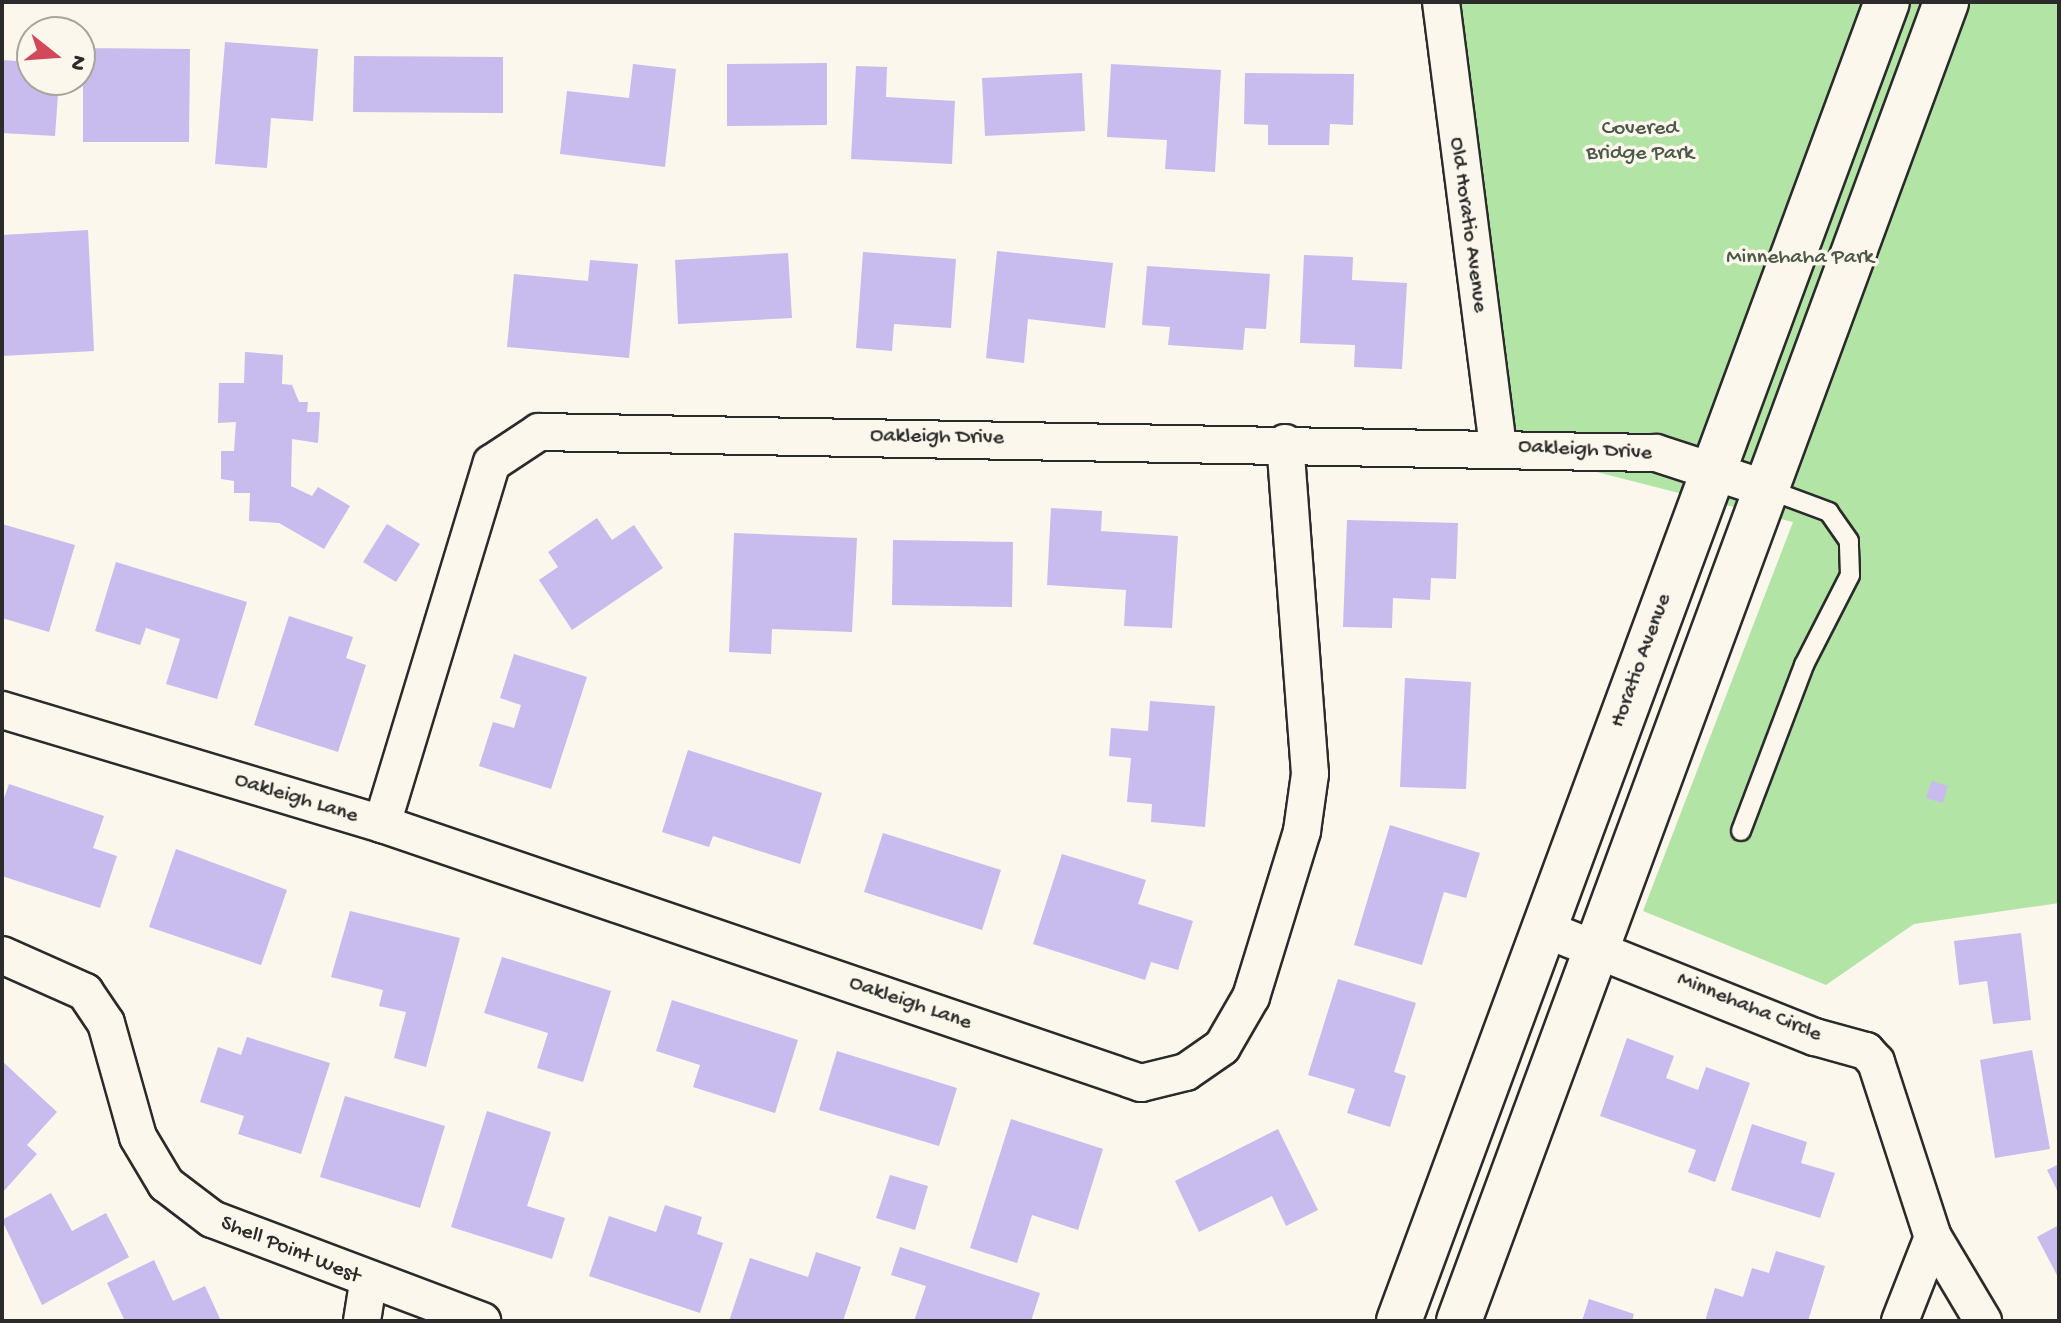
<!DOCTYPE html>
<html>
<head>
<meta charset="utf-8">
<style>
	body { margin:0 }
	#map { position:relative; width:2061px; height:1323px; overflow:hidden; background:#fbf7ec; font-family:"Gochi Hand",sans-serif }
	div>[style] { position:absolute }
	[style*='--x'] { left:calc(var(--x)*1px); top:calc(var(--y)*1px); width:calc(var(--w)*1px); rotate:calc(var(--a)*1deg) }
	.green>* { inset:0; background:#b1e4a5 }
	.building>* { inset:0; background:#c8bbed }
	.roads { filter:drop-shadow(2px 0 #2b2b2b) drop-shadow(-2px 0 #2b2b2b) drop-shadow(0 2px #2b2b2b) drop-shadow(0 -2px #2b2b2b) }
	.service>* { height:18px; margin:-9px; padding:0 9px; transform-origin:9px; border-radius:9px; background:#fbf7ec }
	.minor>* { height:36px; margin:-18px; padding:0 18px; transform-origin:18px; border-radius:18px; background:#fbf7ec }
	.secondary>* { height:44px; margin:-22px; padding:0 22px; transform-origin:22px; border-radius:22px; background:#fbf7ec }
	span { translate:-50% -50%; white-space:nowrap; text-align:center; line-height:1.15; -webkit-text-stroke:7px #fbf7ec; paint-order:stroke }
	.park-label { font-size:22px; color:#4c594a }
	.street-label { font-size:22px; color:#2b2b2b }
	.frame { position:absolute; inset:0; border:4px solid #2b2b2b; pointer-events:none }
	.north { position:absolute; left:16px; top:16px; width:80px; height:80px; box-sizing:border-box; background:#fbf7ec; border:2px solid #a8a59f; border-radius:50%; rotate:107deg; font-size:22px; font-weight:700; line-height:32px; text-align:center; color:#2b2b2b }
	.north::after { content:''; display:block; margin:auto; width:28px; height:36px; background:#d1495b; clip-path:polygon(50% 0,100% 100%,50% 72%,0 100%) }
</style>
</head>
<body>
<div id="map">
	<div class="green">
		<div style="clip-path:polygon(1441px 2px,2059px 2px,2059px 903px,1914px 924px,1826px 985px,1643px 911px,1793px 522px,1498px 447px)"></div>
	</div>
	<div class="building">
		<div style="clip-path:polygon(225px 42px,318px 49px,313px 121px,271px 118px,267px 168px,215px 164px)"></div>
		<div style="clip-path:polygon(83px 48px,190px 49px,189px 142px,83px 142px)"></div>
		<div style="clip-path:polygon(354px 56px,503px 57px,503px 113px,353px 112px)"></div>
		<div style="clip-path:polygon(2px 60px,32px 62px,32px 80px,59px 80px,55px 136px,2px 133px)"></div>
		<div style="clip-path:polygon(827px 63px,827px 125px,727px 126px,727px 64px)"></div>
		<div style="clip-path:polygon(633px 64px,676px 69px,665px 167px,560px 154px,567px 91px,629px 98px)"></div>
		<div style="clip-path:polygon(1111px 64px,1221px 70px,1215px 172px,1165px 169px,1167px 140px,1107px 137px)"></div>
		<div style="clip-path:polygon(856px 66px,887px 67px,886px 97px,955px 101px,952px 164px,851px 159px)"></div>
		<div style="clip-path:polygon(1082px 73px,1085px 131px,985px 136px,982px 78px)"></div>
		<div style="clip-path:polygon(1245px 73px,1354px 74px,1353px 125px,1330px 124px,1329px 145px,1268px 145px,1268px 125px,1244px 124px)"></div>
		<div style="clip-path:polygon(88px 230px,94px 351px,2px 356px,2px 235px)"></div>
		<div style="clip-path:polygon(997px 251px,1113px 263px,1105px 328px,1028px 319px,1024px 363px,986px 358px)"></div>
		<div style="clip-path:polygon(863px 252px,956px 259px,951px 328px,894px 324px,892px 351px,856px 348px)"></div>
		<div style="clip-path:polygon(788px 253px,792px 318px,678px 324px,675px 260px)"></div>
		<div style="clip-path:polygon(1304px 255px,1353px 257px,1352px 280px,1407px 283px,1402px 369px,1354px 367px,1355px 345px,1300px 343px)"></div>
		<div style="clip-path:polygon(590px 260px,638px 264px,629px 358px,507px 347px,514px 274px,588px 281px)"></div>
		<div style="clip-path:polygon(1147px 266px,1270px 274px,1266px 329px,1245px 328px,1243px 350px,1168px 345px,1170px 327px,1142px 325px)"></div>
		<div style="clip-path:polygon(245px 352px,283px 355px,282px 384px,292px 385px,299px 402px,308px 402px,307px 412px,320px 412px,318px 443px,292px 439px,291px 486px,312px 496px,318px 487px,350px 506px,324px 549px,279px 523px,249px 521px,250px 493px,234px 493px,234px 481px,221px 479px,221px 451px,234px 451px,236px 422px,218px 423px,219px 383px,244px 383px)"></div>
		<div style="clip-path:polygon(1051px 508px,1102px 511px,1101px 531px,1178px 536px,1172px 628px,1124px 626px,1126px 590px,1047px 585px)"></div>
		<div style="clip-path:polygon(597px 518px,612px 540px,634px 525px,663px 568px,572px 630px,539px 580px,558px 567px,548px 552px)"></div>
		<div style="clip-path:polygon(1347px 520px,1458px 523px,1456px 579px,1431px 578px,1430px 600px,1393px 598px,1392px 628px,1343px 627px)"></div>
		<div style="clip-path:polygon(2px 524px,75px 545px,49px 632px,2px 618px)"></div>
		<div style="clip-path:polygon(387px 524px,420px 544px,396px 582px,363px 562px)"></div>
		<div style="clip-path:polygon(734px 533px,857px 538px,852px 632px,772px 629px,771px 654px,729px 652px)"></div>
		<div style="clip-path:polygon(893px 540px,1013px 542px,1012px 607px,892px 605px)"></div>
		<div style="clip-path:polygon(116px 562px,247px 602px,217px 699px,166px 684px,180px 639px,146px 628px,140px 645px,95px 631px)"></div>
		<div style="clip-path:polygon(289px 616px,353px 637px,346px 658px,366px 665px,338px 752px,254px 725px)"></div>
		<div style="clip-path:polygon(514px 654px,587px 677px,551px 789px,479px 766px,493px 722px,514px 728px,521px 705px,500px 698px)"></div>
		<div style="clip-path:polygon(1405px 678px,1471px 682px,1466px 789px,1400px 787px)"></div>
		<div style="clip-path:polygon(1150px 701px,1215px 706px,1205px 827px,1151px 822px,1152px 804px,1127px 802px,1131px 758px,1109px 756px,1111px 728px,1148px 731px)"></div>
		<div style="clip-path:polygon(688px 750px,822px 793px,800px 864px,713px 836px,709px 847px,662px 832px)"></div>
		<div style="clip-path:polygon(1932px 781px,1948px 786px,1943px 803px,1926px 798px)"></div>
		<div style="clip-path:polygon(9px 784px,104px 816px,93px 848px,117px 856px,100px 908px,2px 876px,2px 804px)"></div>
		<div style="clip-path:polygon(1390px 825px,1480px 853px,1466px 898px,1444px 892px,1422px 965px,1354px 945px)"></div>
		<div style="clip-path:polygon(883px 833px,1001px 870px,982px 930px,864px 892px)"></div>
		<div style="clip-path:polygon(176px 849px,287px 890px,261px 965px,149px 927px)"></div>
		<div style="clip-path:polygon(1062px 854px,1146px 880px,1138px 904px,1193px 921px,1178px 970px,1151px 962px,1145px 980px,1033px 944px)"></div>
		<div style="clip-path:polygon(350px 911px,460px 938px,426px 1067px,394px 1058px,406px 1012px,379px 1006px,383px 990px,331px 977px)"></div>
		<div style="clip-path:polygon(2021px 933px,2031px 1020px,1993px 1024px,1987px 981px,1959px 985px,1954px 941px)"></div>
		<div style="clip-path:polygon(502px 957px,611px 991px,583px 1082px,537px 1068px,548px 1033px,484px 1013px)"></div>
		<div style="clip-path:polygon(1338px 979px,1416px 1003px,1394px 1072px,1406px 1076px,1390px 1127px,1347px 1113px,1355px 1089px,1308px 1075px)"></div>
		<div style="clip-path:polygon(672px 1000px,798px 1040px,775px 1113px,693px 1087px,700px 1065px,656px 1051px)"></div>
		<div style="clip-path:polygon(247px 1037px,330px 1063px,301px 1154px,238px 1134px,244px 1116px,200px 1102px,218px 1047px,241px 1055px)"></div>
		<div style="clip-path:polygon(1627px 1038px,1674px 1056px,1666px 1078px,1698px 1090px,1706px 1067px,1750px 1083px,1715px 1182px,1688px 1172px,1696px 1150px,1600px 1116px)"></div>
		<div style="clip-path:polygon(2032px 1050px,2050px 1149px,1995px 1158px,1980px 1060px)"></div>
		<div style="clip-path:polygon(837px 1051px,957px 1088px,939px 1146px,819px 1110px)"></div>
		<div style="clip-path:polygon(2px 1061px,57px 1112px,27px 1145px,37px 1154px,2px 1193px)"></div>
		<div style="clip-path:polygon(345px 1096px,445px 1126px,420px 1208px,320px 1177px)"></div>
		<div style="clip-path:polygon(487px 1111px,551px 1132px,527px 1206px,565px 1218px,552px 1259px,451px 1227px)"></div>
		<div style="clip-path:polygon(1011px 1119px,1103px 1149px,1078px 1230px,1032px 1215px,1017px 1263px,970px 1248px)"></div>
		<div style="clip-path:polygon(1752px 1124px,1807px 1142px,1801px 1163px,1835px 1173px,1820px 1218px,1731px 1190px)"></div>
		<div style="clip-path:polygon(1278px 1129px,1318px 1210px,1286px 1226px,1272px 1196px,1199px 1232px,1175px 1181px)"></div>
		<div style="clip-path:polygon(2059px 1164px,2059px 1194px,2047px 1170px)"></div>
		<div style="clip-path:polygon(890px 1175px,928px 1186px,915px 1230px,876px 1218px)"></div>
		<div style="clip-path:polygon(51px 1193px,72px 1231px,106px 1213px,129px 1257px,42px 1305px,2px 1220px)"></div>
		<div style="clip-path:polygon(665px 1205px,702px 1217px,697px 1234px,723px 1243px,700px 1313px,589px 1276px,609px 1216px,656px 1232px)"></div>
		<div style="clip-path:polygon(2059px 1225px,2059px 1279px,2037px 1237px)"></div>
		<div style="clip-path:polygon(900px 1247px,1040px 1293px,1031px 1321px,914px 1321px,926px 1286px,891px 1275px)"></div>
		<div style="clip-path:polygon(1776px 1251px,1825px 1266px,1808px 1321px,1705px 1321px,1715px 1288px,1743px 1297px,1752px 1268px,1769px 1273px)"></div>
		<div style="clip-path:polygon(816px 1252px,861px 1267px,843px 1321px,729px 1321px,750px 1258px,808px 1277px)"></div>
		<div style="clip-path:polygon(154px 1260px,173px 1301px,205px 1286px,221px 1321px,119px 1321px,124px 1319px,107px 1283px)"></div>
		<div style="clip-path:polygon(1589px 1299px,1634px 1314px,1632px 1321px,1582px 1321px)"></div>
	</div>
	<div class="roads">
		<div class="service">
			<div style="--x:1741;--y:831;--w:178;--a:-69.2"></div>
			<div style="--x:1804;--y:665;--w:101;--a:-62.9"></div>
			<div style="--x:1850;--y:575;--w:34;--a:-92"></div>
			<div style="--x:1849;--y:541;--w:35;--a:-125"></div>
			<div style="--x:1829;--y:512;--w:66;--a:-159.6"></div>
		</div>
		<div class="minor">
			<div style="--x:1441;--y:2;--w:449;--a:82.7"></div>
			<div style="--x:2;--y:710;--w:397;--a:16.7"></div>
			<div style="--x:382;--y:824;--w:802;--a:18.84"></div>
			<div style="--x:1141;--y:1083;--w:46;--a:-13.7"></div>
			<div style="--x:1186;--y:1072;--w:44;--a:-34.8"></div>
			<div style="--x:1222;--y:1047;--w:58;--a:-59.9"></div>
			<div style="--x:1251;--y:997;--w:174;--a:-72.9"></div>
			<div style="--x:1302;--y:831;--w:58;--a:-82"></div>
			<div style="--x:1310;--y:774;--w:332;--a:-94.3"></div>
			<div style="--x:382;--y:824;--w:377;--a:-73.1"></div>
			<div style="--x:492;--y:463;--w:56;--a:-33.4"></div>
			<div style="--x:539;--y:432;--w:1117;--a:1.08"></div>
			<div style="--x:1656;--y:453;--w:114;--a:18"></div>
			<div style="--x:1542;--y:928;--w:294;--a:21.8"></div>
			<div style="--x:1815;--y:1037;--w:53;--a:15.4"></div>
			<div style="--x:1866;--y:1051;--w:15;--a:48"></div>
			<div style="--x:1876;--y:1062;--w:184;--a:72"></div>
			<div style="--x:1933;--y:1237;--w:98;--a:59.2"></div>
			<div style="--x:2;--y:955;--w:91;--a:24"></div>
			<div style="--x:85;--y:992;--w:37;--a:56"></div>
			<div style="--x:106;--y:1023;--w:118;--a:74.3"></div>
			<div style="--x:138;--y:1137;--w:55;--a:59.2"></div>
			<div style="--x:166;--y:1184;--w:58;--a:37.3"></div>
			<div style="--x:212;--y:1219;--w:289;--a:20.7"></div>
			<div style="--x:362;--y:1321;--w:38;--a:-81"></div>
			<div style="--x:1900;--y:1321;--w:90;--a:-68.6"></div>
		</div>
		<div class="secondary">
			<div style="--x:1399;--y:1321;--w:1406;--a:-69.7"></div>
			<div style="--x:1459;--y:1321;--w:1406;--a:-69.73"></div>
		</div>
	</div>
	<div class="park-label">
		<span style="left:1640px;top:142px">Covered<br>Bridge Park</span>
		<span style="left:1800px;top:259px">Minnehaha Park</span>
	</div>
	<div class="street-label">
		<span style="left:1467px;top:225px;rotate:82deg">Old Horatio Avenue</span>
		<span style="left:937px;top:438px;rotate:1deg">Oakleigh Drive</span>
		<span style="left:1585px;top:451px;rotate:3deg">Oakleigh Drive</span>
		<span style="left:1642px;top:661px;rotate:-70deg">Horatio Avenue</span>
		<span style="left:296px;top:799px;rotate:17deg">Oakleigh Lane</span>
		<span style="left:910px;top:1004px;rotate:19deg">Oakleigh Lane</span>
		<span style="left:1749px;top:1008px;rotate:22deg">Minnehaha Circle</span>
		<span style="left:290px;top:1251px;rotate:22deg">Shell Point West</span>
	</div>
	<div class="frame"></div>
	<div class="north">N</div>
</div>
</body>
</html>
